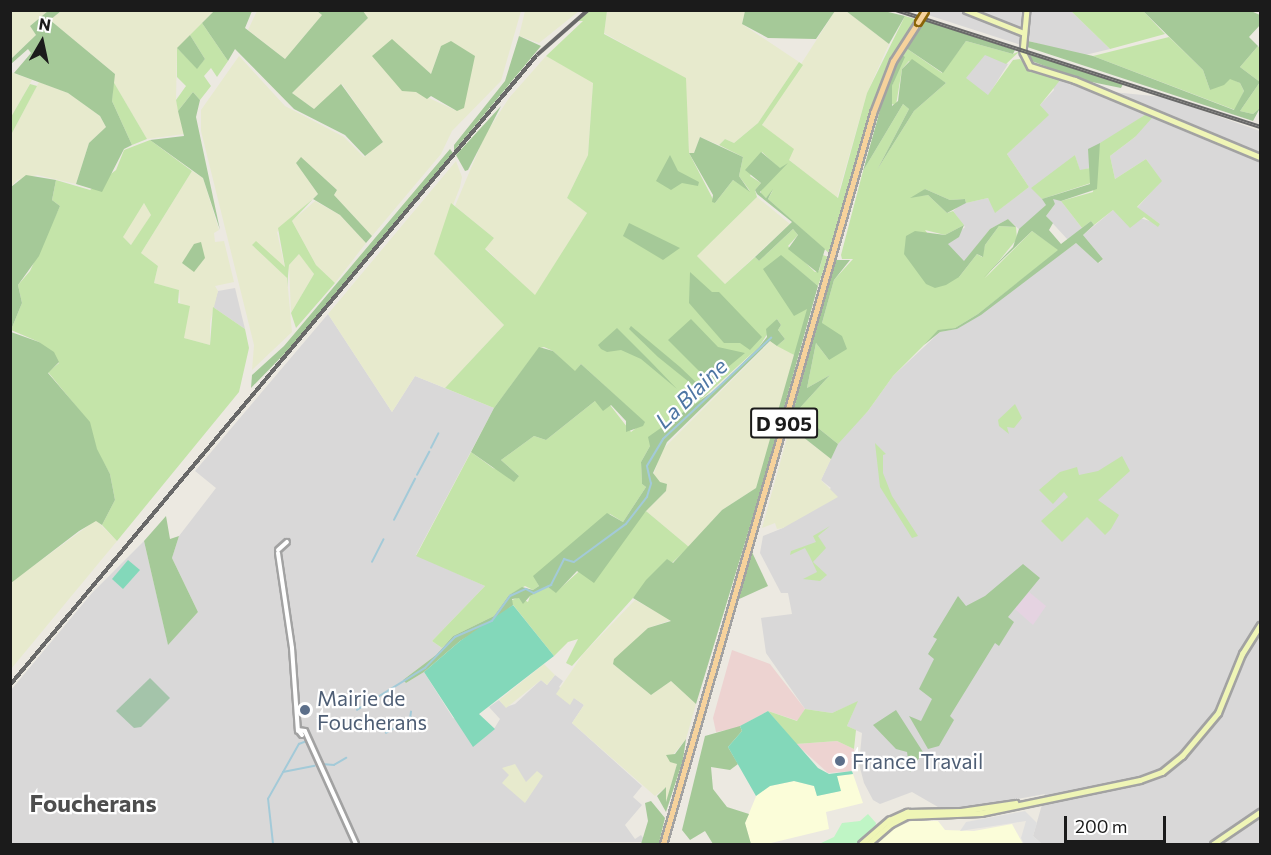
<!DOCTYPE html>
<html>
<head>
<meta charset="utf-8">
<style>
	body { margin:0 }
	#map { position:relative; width:1271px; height:855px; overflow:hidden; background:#ece9e1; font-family:Commissioner,sans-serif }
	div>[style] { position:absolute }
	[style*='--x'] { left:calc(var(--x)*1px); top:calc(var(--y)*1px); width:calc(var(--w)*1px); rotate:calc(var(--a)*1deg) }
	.residential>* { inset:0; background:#d9d8d8 }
	.commercial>* { inset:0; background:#edd3d1 }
	.industrial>* { inset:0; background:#e5d3e1 }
	.education>* { inset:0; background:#fbfdd9 }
	.farmland>* { inset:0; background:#e7eacd }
	.grass>* { inset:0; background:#c4e4a9 }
	.forest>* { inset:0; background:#a5c998 }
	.cemetery>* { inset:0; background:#a4c4aa }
	.park>* { inset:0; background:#bff5c5 }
	.pitch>* { inset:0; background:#83d8ba }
	.parking>* { inset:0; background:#dfdfdf }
	.stream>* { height:1.5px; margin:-0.75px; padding:0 0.75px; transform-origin:0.75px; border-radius:0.75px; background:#a3cad8 }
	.roads { filter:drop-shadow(2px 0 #a2a2a2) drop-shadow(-2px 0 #a2a2a2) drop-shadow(0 2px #a2a2a2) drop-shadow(0 -2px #a2a2a2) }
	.tertiary>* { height:4px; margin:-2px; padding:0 2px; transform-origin:2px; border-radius:2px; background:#fff }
	.secondary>* { height:4.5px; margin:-2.25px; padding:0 2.25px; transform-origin:2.25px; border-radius:2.25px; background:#eff5b6 }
	.primary>* { height:5px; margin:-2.5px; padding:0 2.5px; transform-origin:2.5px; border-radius:2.5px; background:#f6d29c }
	.rail>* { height:4px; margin-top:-2px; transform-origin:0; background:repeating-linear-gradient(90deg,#fff 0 4.5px,#696969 0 9px); box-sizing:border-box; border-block:2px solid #696969 }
	.bridges { filter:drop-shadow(2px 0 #8a6408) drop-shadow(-2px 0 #8a6408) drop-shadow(0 2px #8a6408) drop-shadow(0 -2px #8a6408) }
	.primary-bridge>* { height:5px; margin:-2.5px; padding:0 2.5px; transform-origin:2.5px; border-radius:2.5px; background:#f6d29c }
	.dots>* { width:16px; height:16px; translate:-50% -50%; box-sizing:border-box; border:3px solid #fff; border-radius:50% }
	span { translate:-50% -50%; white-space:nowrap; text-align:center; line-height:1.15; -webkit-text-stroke:4.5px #fff; paint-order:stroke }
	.shield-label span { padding:2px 4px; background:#fff; border:2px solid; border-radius:4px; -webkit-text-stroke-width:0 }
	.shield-label { font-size:20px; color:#1b1b1b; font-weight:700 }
	.service-label { font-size:21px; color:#4e5e75 }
	.left { translate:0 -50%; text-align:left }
	.water-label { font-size:22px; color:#4e76a4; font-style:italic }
	.quarter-label { font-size:24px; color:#4e4e4e; font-weight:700 }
	.frame { position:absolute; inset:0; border:12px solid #1b1b1b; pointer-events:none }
	.north { position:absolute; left:12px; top:12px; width:60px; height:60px; -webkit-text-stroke:4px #fff; paint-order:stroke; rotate:9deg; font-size:16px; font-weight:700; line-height:24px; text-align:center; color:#1b1b1b }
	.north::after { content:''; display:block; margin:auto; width:21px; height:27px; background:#1b1b1b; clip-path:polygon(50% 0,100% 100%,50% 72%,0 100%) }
	.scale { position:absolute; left:1064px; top:816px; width:102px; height:27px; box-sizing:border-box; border:3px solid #1b1b1b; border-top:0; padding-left:8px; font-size:18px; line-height:21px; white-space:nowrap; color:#1b1b1b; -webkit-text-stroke:4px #fff; paint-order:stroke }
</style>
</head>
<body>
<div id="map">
	<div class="residential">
		<div style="clip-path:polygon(931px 10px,1071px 11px,1110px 49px,1081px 56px,1029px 41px,1027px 47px,928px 15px)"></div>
		<div style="clip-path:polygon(1020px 51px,1026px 52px,1029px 60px,1112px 92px,1164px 97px,1260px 131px,1260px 844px,1042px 844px,1033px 836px,1045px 794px,966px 808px,938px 807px,912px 792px,880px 804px,873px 800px,864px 783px,859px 764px,862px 733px,847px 726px,857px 702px,832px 713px,805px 709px,766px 653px,761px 618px,792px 614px,788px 593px,781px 593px,760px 553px,763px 536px,783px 528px,831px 488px,821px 480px,840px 439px,868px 411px,893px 376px,940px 332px,957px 329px,1076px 243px,1099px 263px,1103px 259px,1083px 235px,1113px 210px,1160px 224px,1137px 208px,1161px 181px,1146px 159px,1115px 179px,1110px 156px,1135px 137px,1148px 113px,1120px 132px,1092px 167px,1080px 171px,1075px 155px,1047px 204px,1021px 231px,1008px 219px,990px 229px,964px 262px,947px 244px,965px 227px,953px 211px,961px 204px,988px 198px,996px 212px,1029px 187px,1007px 154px,1048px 115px,1040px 105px,1054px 90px,1048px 75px,1024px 65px)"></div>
		<div style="clip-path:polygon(985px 54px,1008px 64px,988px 96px,965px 78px)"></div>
		<div style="clip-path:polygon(1058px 197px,1082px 228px,1068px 240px,1046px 216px,1055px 204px,1052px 199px)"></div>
		<div style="clip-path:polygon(235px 288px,245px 329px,213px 307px,218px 291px)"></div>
		<div style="clip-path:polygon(328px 314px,392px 412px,415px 376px,494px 408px,416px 555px,485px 586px,432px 641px,442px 648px,436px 655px,403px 680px,406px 683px,424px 672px,453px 718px,494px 729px,500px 719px,489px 707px,499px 700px,506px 707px,515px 704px,541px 680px,547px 685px,555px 675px,563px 681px,559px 687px,584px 705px,572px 723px,642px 786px,633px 797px,642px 805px,625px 825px,635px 839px,641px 835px,646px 842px,11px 844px,11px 690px,92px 593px,144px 541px,168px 644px,198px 612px,172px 558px,179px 536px,216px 488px,195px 471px)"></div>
	</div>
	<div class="commercial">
		<div style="clip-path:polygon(732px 650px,770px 664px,805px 709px,798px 721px,768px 711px,737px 728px,716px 732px,713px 718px)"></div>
		<div style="clip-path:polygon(837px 741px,854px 749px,855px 771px,828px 773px,796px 744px)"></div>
	</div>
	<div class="industrial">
		<div style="clip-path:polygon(1029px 592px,1046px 606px,1033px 625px,1015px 609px)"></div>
	</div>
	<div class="education">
		<div style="clip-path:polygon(853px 774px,863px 803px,826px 812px,829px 829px,767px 844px,751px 844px,745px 823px,757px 794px,770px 786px,794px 781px,814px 786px,817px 796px,840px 791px,837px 776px)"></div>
		<div style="clip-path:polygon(912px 821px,938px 821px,945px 830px,974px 831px,1012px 824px,1023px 844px,877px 844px,895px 827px)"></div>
	</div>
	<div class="farmland">
		<div style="clip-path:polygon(11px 11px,48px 11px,30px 26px,36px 35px,11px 59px)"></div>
		<div style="clip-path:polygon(61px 11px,214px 11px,177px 49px,176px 100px,184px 134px,147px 139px,113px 81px,115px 74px,50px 20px)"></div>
		<div style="clip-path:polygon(257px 11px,317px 11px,322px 15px,285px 59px,248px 30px)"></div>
		<div style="clip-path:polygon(evenodd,363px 11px,521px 11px,501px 81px,452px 131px,441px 154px,372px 236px,334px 195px,337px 190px,302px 158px,296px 163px,318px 194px,277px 232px,285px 268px,256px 242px,252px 245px,287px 278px,292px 332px,252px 370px,254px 345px,201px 131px,201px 110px,239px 56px,285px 106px,344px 137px,364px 157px,383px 142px,342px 84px,314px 109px,292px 93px,368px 18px,363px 11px,392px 40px,431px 74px,441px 46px,457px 111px,416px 92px,392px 40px)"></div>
		<div style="clip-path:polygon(525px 11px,579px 11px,539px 43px,519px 36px)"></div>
		<div style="clip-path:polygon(607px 11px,745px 11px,742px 24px,799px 62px,758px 123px,734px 143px,725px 139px,719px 145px,700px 137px,694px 153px,689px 153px,685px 78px,604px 33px)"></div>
		<div style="clip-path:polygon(835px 11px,846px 11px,889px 44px,867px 93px,837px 198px,788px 159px,762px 125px)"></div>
		<div style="clip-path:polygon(546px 56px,593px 82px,588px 155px,567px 198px,587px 213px,535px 296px,485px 248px,494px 238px,455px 206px,485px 135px,509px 98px)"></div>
		<div style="clip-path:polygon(11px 72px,32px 80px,11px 117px)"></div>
		<div style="clip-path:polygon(39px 82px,68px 93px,100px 116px,106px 127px,89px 143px,76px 184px,37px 175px,17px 180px,11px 187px,11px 135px)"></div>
		<div style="clip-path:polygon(456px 161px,462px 177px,460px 187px,434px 254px,504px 325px,445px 388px,415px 376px,392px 412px,328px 314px)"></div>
		<div style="clip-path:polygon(192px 171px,203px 178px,219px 230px,214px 233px,215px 242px,224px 241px,234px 282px,215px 286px,218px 291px,210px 323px,210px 345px,184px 338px,179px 290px,154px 283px,158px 266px,141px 253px)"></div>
		<div style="clip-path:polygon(757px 197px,790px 224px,725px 284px,697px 256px)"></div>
		<div style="clip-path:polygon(315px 201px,340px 215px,366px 243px,335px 283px,316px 265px,292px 221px)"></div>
		<div style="clip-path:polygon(144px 203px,151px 215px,132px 245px,122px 237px)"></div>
		<div style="clip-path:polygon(300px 253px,314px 274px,291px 313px,289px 265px)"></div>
		<div style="clip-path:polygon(771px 341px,796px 356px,756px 488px,722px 510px,689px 547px,646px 511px,666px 491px,653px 476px,662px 450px)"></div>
		<div style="clip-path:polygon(790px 427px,831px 459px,821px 480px,838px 497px,783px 528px,777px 529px,775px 523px,762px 528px)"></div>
		<div style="clip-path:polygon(96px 520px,117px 541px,11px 669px,10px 583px)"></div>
		<div style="clip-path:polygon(635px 600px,671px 620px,648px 628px,613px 664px,651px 695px,671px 681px,696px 704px,686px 739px,672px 756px,677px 764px,666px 803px,666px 787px,655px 796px,572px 723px,584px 705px,574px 698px,570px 705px,556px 694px,583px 654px)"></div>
		<div style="clip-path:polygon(544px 664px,555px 675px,547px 685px,541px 680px,506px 708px,499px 700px)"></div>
		<div style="clip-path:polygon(515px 764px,526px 782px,537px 771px,543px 776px,525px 803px,502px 783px,509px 775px,502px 768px)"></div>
	</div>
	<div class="grass">
		<div style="clip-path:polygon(590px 11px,607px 11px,604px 34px,686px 78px,689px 153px,715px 203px,733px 180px,750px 191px,739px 176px,743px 157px,719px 145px,725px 139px,734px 143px,758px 123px,799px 62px,803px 65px,762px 125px,794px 149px,789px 160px,838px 198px,867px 93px,905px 16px,915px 19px,881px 81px,830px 254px,768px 199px,773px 190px,766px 198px,761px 194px,761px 189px,780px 169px,762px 152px,750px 176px,761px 183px,755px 190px,757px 197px,697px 256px,725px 284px,755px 257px,759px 261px,793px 229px,798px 235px,788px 246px,815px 272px,819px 271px,823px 255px,828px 257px,818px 286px,781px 256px,808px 308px,796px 356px,777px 346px,785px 339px,778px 330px,781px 325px,777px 319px,759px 347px,650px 446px,641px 462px,642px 484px,646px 487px,623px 522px,610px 514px,534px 576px,539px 586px,533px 590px,525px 586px,509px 595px,494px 616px,453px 636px,442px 648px,432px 641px,485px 586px,416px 556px,471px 452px,493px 468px,519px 476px,501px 460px,534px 436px,546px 440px,595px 401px,610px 405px,631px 432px,644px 422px,581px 364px,575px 372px,553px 351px,544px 347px,539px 348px,494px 408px,445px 388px,504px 325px,434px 254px,451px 203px,494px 238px,485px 249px,535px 295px,587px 213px,567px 198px,588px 155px,593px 83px,546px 56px,583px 21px,575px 21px)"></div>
		<div style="clip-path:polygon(1071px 11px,1143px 11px,1165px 34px,1110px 49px)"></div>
		<div style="clip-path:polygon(202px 23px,228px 61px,217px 77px,211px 68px,204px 76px,211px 86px,200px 100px,193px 92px,178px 111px,176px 100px,186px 86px,177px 77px,177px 48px,197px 68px,205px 59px,190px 35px)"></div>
		<div style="clip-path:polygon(1169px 37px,1203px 70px,1210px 90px,1230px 78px,1240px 83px,1244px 91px,1235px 110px,1093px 56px)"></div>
		<div style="clip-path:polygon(966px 41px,1013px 54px,1020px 51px,1006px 64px,985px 55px,966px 78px,988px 95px,1013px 60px,1020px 59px,1033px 72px,1061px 79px,1040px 105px,1049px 115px,1007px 154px,1029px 187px,995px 213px,988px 198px,966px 203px,965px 199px,950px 200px,925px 189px,917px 196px,928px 195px,947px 213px,953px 211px,964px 225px,945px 235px,925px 230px,959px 277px,977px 254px,982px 257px,985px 245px,999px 226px,1016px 227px,1017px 239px,985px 278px,1032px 231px,1059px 250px,978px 314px,955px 328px,938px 331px,893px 376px,868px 411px,838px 444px,797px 411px,830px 375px,807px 388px,816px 343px,829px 360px,822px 323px,834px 280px,853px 259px,842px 259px,841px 255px,863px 171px,903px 104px,909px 109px,877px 170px,914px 111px,946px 83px,909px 61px,902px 69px,896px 105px,891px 104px,892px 86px,906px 48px,942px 73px)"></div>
		<div style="clip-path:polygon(1258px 46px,1260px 49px,1260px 108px,1253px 114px,1240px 111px,1260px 82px,1240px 67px)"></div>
		<div style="clip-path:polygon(113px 81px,147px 139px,132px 145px,112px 101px)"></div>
		<div style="clip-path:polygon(30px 84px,37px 86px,11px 135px,11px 117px)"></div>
		<div style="clip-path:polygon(1148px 113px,1152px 118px,1135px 137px,1110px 156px,1115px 179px,1146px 159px,1162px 181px,1137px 207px,1160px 224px,1158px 227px,1144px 217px,1130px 228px,1113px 210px,1094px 225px,1091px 221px,1082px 228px,1061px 201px,1093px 192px,1100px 143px)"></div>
		<div style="clip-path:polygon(evenodd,150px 140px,192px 171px,141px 253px,158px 266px,154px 283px,179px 290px,178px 303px,190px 306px,184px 338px,210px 345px,213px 307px,245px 329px,249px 348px,239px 392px,117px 541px,102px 525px,115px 500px,110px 474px,96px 449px,89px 422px,48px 372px,59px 363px,39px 342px,11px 330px,22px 303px,18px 285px,30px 271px,60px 206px,52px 200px,56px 180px,90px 190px,116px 170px,124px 150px,150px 140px,144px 203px,151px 215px,131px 245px,123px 237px,144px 203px)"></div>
		<div style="clip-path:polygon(1075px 155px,1080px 170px,1090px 168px,1091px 183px,1042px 199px,1031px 188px)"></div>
		<div style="clip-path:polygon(313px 199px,292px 221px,316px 265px,335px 283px,296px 328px,291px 313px,314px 274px,299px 254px,289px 265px,287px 287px,287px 278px,252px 245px,256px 241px,285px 267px,278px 228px)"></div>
		<div style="clip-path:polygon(1015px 404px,1022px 418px,1014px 428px,1007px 427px,1009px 434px,999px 426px,998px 420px)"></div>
		<div style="clip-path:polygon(875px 443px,886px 454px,883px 455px,883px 473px,892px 496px,918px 536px,912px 538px,880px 487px)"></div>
		<div style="clip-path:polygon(1122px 456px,1130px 471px,1098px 500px,1119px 515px,1111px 529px,1105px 535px,1087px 517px,1062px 542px,1041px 521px,1068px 497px,1064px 492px,1053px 504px,1039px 490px,1060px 472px,1077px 467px,1079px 475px,1098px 471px)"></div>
		<div style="clip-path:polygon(646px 511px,689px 547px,672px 563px,667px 560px,572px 666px,566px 663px,578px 639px,568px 642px,554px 656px,510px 601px,519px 597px,528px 602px,530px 596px,548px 587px,556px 592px)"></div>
		<div style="clip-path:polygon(830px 526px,818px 536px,826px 548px,813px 562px,827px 575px,820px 581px,803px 579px,817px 572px,810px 557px,805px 548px,790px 555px,791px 551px,816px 542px,813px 536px)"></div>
		<div style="clip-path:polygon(858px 701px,847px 726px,856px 730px,854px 749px,837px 741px,796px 744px,768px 711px,797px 721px,805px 709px,832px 713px)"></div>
	</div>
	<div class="forest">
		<div style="clip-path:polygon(1186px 10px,1251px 11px,1260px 15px,1260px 25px,1249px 37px,1258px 46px,1240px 67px,1260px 82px,1240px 111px,1253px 114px,1260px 108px,1253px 121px,1027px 47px,1028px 41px,1093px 56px,1234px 110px,1244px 91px,1240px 83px,1230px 79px,1224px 85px,1210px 90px,1203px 70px,1143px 11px)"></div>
		<div style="clip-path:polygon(48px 11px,61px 11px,50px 20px,115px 74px,112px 101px,132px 145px,124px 149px,102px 192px,76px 184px,89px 143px,106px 127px,100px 116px,68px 93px,14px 73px,31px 53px,28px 49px,11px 64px,11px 59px,36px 35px,30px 26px)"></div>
		<div style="clip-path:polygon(214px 11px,252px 11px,245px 28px,285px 59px,322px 15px,317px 11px,363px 11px,368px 18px,292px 93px,314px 109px,341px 84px,383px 142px,365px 156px,345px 135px,294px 109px,235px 49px,228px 61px,202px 23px)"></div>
		<div style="clip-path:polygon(745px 11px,745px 10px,835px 11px,816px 39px,768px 38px,742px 24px)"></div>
		<div style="clip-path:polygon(846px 11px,884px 11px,905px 16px,889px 44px)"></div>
		<div style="clip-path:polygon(924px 20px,969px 35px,1015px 50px,1013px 54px,966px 41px,943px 73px,906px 48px)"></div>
		<div style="clip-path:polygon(190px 35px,205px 59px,197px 69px,177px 48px)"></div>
		<div style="clip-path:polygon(519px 36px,541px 46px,454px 151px,454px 145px,505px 81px)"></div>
		<div style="clip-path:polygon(392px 39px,431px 74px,441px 46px,451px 41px,475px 56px,464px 108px,457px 111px,431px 96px,427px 99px,416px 92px,402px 91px,372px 56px)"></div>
		<div style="clip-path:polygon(1026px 52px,1061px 64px,1123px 84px,1121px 88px,1082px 80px,1029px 60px)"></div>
		<div style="clip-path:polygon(901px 54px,905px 57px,892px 86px,892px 106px,898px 101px,902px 69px,912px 59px,946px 83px,914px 111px,877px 170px,909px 109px,903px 104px,863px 171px,885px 92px)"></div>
		<div style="clip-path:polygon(193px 92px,200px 100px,196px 117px,220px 230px,203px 178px,150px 140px,184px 136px,178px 111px)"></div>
		<div style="clip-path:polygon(501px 106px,468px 170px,465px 171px,456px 155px)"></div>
		<div style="clip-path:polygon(700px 137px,743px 157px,739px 176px,750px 192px,733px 180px,715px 203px,712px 202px,713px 195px,689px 153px,694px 153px)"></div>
		<div style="clip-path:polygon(1100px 143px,1097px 189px,1061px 201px,1053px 199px,1055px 204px,1046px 216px,1053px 223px,1049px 230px,1061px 244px,1091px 221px,1094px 225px,1083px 235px,1103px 259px,1098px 263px,1076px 243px,981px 315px,957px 329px,940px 332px,924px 345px,938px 330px,955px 328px,978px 314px,1058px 250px,1032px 231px,984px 277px,1013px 247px,1019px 229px,1046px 205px,1042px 199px,1090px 184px,1088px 149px)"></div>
		<div style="clip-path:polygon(450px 149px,453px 153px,289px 349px,251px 388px,252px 375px,284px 346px)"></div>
		<div style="clip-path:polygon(761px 152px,780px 168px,788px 163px,760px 192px,766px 198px,773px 189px,768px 199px,825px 249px,818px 273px,788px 249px,798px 235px,793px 229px,759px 261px,755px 257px,792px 222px,757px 194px,755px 190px,761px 183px,745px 170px)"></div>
		<div style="clip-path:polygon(670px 155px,678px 171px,699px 182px,698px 186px,682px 183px,671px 190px,656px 181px)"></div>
		<div style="clip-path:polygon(301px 157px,337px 190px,334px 195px,372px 236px,366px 243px,340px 215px,313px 199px,318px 194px,296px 163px)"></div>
		<div style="clip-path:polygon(26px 175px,56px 180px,52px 200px,60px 206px,39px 256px,18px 285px,22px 303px,11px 330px,11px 187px)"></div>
		<div style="clip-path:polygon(925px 189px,950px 200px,965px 199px,966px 203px,947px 213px,928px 195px,910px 198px)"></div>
		<div style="clip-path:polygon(1008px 219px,1016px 227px,999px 226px,985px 245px,983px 257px,977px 254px,959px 277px,946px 285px,935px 288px,926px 284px,904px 254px,906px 236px,915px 231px,945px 235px,964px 225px,959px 237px,948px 244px,964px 261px,990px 229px)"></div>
		<div style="clip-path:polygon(629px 223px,680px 248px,663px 260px,623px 236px)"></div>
		<div style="clip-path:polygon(201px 242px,205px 258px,194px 272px,182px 263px,194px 244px)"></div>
		<div style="clip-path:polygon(781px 255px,818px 286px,761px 490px,696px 704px,671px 681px,651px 695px,613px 664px,614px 659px,648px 628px,671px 621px,633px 598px,646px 580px,667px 559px,673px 563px,722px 510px,756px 488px,807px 309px,794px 316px,763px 269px)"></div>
		<div style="clip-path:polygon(835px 260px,850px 260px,834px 280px,822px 323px,842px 336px,847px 349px,829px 360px,816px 343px,807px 388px,830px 375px,797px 411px,838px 444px,831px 459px,789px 426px)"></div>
		<div style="clip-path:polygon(690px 272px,712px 292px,719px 292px,762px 337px,750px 350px,740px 343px,724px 343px,689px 303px)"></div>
		<div style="clip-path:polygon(691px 319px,718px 347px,745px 353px,710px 382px,668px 340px)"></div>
		<div style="clip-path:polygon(777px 319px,781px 325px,778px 330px,785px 339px,777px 346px,770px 341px,667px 442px,653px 473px,660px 482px,667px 484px,666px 491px,646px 511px,594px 583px,577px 571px,556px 593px,548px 587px,530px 596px,523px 604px,519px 598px,512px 599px,513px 605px,491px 623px,460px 641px,424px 672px,406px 683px,403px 680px,436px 655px,453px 636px,494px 616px,509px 595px,522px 587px,533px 590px,539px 586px,533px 576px,607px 513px,623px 522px,646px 487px,642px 484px,641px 462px,650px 446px,648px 437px,715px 390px,759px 347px,767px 337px,766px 329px)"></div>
		<div style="clip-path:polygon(631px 326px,680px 367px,700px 386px,699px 390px,658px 357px,629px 329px)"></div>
		<div style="clip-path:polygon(617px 328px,650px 361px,677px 389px,641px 359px,621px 350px,607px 352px,601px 349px,598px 345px)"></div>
		<div style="clip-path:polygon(11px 332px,39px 342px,54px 352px,59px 362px,48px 373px,90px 422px,97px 449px,110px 474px,115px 500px,102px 525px,96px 521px,79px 531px,11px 583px)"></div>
		<div style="clip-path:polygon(539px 347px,553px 351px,575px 371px,581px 364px,645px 422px,643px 426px,626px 432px,626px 421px,611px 405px,603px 411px,595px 401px,546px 440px,534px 436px,501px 460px,519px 476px,514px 482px,471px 452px,494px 408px)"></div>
		<div style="clip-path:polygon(166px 516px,170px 539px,179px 536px,172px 558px,198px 612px,168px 645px,144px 541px)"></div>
		<div style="clip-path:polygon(751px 550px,768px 586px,737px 600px)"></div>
		<div style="clip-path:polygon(1023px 564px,1040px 578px,1008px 617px,1014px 622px,999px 646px,995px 643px,950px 716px,954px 720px,939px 746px,928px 749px,909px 716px,921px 721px,932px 699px,919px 689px,934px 659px,928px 654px,937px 639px,933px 637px,958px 596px,966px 606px,985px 596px)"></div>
		<div style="clip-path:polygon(896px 710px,923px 752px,910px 772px,907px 752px,896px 749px,873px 725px)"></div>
		<div style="clip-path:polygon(740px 726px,742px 731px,728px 747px,738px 764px,730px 770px,711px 767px,713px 789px,727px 807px,749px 814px,745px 823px,751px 844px,713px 844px,705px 831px,690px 840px,682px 830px,705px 736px)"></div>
		<div style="clip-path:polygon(686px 739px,683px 760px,666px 812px,657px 796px,666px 787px,666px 802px,677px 764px,670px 762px,666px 755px,675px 754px)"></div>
		<div style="clip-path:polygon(651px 801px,665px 818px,659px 843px,641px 844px,648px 821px,645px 803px)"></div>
	</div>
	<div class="cemetery">
		<div style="clip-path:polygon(150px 678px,170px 698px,141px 727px,134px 728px,116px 711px)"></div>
	</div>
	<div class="park">
		<div style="clip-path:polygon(868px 814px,876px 823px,875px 829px,858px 844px,819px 844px,834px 837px,842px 823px,860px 821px)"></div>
	</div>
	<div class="pitch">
		<div style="clip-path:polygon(128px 560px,140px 570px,123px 589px,112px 579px)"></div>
		<div style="clip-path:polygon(513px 605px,554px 656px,479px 714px,495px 729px,473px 747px,424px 672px,460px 641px)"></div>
		<div style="clip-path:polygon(768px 711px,818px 768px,829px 774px,852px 771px,853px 774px,837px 776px,841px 791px,817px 796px,814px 786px,794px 781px,770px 786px,756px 796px,728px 747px,742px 731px,740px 726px)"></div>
	</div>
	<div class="parking">
		<div style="clip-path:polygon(1025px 811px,1037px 823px,1033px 836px,1042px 844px,1024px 844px,1021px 838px,1026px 821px,960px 831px,966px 822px)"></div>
	</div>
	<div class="stream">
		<div style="--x:431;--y:448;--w:16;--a:-63"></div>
		<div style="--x:417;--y:475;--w:26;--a:-62"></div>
		<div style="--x:394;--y:520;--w:46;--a:-62.9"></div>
		<div style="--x:372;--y:562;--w:25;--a:-63"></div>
		<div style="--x:357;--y:710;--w:80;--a:-31.7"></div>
		<div style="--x:425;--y:668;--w:43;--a:-45.9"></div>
		<div style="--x:455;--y:637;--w:40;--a:-23.4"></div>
		<div style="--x:492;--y:621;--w:31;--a:-54"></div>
		<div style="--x:510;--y:596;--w:17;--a:-24"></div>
		<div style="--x:526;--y:589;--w:9;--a:27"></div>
		<div style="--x:534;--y:593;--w:19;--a:-25"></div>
		<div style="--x:551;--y:585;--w:29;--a:-63"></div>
		<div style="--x:564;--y:559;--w:10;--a:17"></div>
		<div style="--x:574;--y:562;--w:64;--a:-36.2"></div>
		<div style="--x:626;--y:524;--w:34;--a:-52"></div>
		<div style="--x:647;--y:497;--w:14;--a:-73"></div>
		<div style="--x:651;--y:484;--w:18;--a:-103"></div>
		<div style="--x:647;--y:466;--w:31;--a:-59"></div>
		<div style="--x:663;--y:439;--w:148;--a:-43.1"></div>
		<div style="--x:386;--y:733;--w:28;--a:-30"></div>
		<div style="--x:410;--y:719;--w:7;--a:-82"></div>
		<div style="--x:322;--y:764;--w:12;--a:5"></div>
		<div style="--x:334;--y:765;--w:14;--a:-30"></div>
		<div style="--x:283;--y:772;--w:32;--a:-11"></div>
		<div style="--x:273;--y:844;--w:45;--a:-96.3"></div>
		<div style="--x:268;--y:799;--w:63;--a:-60.6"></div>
		<div style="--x:299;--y:744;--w:9;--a:-21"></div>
	</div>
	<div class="roads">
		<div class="tertiary">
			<div style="--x:278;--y:550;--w:12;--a:-42"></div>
			<div style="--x:278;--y:553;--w:96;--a:81.6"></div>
			<div style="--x:292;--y:648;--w:83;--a:85.9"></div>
			<div style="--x:305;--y:731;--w:124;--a:65.7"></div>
			<div style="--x:302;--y:735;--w:6;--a:-129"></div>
			<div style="--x:298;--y:730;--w:7;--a:8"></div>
		</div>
		<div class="secondary">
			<div style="--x:966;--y:10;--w:62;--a:21.6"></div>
			<div style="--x:1027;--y:10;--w:42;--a:95.4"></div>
			<div style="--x:1023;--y:52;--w:16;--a:63"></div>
			<div style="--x:1030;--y:66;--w:47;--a:17.3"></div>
			<div style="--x:1075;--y:80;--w:200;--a:22.6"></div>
			<div style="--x:861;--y:844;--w:37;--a:-41"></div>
			<div style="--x:889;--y:820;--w:20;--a:-24"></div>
			<div style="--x:907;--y:812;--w:54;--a:-1.1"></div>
			<div style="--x:961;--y:811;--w:55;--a:-8.4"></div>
			<div style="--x:868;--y:844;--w:30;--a:-41"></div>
			<div style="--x:891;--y:824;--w:18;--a:-27"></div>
			<div style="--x:907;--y:816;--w:74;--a:-2.3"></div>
			<div style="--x:981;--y:813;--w:162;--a:-11.7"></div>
			<div style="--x:1140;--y:780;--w:23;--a:-20"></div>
			<div style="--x:1162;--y:772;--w:26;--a:-39"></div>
			<div style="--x:1182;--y:756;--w:56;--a:-50.1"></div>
			<div style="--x:1218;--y:713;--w:64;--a:-67.9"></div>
			<div style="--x:1242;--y:654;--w:34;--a:-58"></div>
			<div style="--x:1213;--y:844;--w:57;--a:-34.2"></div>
		</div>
		<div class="primary">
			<div style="--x:663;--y:844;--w:761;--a:-73.97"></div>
			<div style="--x:873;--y:113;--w:56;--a:-69"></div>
			<div style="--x:893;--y:61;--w:46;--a:-57.3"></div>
		</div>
	</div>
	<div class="rail">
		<div style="--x:896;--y:10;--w:382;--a:17.8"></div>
		<div style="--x:10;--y:685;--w:821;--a:-50.09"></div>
		<div style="--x:537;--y:55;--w:68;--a:-41.4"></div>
	</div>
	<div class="bridges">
		<div class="primary-bridge">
			<div style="--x:918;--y:22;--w:13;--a:-58"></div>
		</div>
	</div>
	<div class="dots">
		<div style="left:305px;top:710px;background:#5c6f8a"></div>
		<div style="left:840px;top:761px;background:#5c6f8a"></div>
	</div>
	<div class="shield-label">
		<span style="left:784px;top:423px">D 905</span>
	</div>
	<div class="service-label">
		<span class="left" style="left:317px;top:710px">Mairie de<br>Foucherans</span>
		<span class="left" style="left:852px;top:761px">France Travail</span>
	</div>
	<div class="water-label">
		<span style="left:691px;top:393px;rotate:-44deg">La Blaine</span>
	</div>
	<div class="quarter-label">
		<span style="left:93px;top:803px">Foucherans</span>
	</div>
	<div class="frame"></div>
	<div class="north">N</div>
	<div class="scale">200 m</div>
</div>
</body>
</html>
